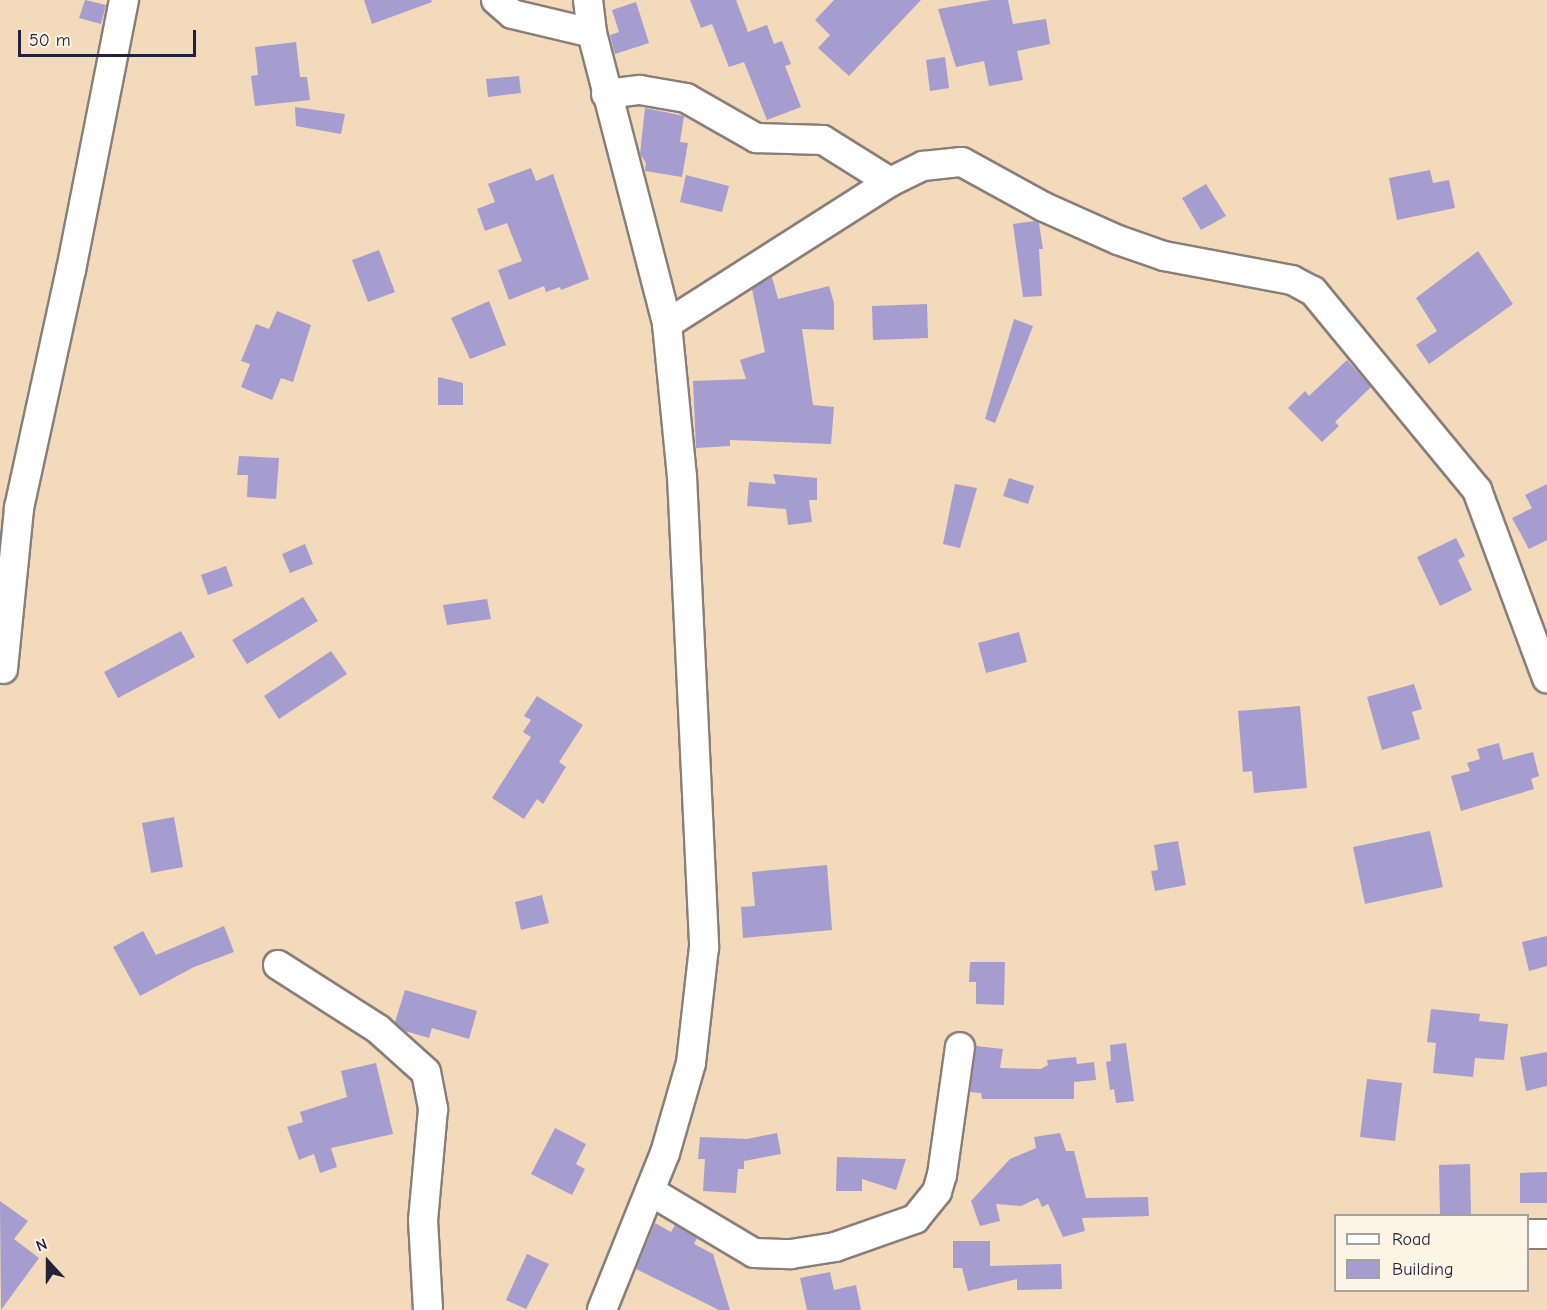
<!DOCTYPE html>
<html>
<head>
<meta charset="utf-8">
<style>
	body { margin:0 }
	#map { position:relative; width:1547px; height:1310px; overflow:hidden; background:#f2daba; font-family:"Comic Neue",sans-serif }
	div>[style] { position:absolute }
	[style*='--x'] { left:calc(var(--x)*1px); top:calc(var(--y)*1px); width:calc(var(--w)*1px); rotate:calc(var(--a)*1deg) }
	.building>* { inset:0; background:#a59dd0 }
	.roads { filter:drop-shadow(2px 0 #8a7e7a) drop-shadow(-2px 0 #8a7e7a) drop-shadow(0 2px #8a7e7a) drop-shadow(0 -2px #8a7e7a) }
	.street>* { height:28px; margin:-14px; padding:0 14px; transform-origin:14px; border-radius:14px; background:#fff }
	span { translate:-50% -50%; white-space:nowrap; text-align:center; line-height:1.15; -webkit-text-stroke:6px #fcf5e5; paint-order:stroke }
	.legend { position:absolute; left:1334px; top:1214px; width:195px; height:78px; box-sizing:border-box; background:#fcf5e5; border:2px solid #a5a1a1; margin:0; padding:8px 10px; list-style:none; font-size:18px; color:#22223b }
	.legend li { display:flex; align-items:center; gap:12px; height:30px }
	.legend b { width:30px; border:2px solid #a5a1a1 }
	.north { position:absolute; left:18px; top:1232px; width:60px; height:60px; -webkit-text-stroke:4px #fcf5e5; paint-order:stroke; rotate:339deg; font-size:16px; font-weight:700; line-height:24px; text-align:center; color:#22223b }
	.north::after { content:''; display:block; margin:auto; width:21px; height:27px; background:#22223b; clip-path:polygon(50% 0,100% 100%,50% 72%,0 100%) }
	.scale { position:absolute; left:18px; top:30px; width:178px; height:27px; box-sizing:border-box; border:3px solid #22223b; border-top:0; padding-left:8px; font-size:18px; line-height:21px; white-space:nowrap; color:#22223b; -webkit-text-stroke:4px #fcf5e5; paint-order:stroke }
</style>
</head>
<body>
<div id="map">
	<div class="building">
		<div style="clip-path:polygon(85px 0,106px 5px,101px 24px,79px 18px)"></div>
		<div style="clip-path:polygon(364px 0,431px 0,432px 2px,372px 24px)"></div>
		<div style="clip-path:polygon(690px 0,736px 0,748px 32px,767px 25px,774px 44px,782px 41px,791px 64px,785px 66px,801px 107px,767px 120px,744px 62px,729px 67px,712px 24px,701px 28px)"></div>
		<div style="clip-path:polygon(834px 0,921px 0,849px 76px,818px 48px,830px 35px,815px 20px)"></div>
		<div style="clip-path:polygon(990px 0,1008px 0,1013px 24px,1046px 19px,1050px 44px,1017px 51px,1023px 80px,989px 86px,984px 61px,956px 67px,938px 9px)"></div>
		<div style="clip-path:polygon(636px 2px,649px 43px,615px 54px,610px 35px,619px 32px,612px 10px)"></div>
		<div style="clip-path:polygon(296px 42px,300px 77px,307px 77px,310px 100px,255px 106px,251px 76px,258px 75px,255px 47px)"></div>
		<div style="clip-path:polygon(945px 57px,949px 88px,930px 91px,926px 60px)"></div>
		<div style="clip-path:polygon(519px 76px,521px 93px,488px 97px,486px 79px)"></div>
		<div style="clip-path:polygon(295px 107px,345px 114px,341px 134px,296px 126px)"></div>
		<div style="clip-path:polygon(645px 108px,684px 116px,680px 142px,688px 143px,682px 177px,645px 171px,646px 163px,640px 154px)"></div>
		<div style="clip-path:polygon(531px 168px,536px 181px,553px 174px,589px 279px,561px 290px,560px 287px,546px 292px,544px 286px,509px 300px,498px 270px,522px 261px,507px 223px,485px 231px,477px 209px,495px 202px,488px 184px)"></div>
		<div style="clip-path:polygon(1430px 170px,1433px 183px,1449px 180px,1455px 208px,1397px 220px,1389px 178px)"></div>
		<div style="clip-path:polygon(686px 175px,729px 186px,722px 212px,680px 202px)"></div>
		<div style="clip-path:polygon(1206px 184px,1226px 216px,1201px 230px,1182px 198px)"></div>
		<div style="clip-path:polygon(1035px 221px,1039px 223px,1043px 249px,1039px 249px,1042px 296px,1023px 297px,1013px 224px)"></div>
		<div style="clip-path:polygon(379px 250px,395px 292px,368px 302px,352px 260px)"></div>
		<div style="clip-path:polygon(1478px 251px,1513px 304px,1429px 364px,1416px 345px,1437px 331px,1416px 298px)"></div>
		<div style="clip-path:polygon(772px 277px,778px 299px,829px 286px,834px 303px,834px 330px,802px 329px,813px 405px,834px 407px,831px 444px,730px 440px,730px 446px,696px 448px,693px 381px,746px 379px,740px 360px,765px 352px,752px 289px)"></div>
		<div style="clip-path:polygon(489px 301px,506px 345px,470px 359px,451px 318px)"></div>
		<div style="clip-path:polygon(927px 304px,928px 338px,873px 340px,872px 306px)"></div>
		<div style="clip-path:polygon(277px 311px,311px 325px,293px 382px,281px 378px,272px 400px,241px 387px,250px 364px,241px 361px,256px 324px,269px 329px)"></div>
		<div style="clip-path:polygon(1014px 319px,1033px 326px,995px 423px,985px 419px)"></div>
		<div style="clip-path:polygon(1347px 360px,1371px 387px,1335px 422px,1339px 426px,1322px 442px,1288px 408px,1305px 391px,1309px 396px)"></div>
		<div style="clip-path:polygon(438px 377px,463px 383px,463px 405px,438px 405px)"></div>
		<div style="clip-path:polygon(239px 456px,279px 458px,276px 499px,247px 497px,248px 475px,237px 475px)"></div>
		<div style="clip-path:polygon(773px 474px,817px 478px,817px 500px,809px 500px,812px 522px,788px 525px,786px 509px,747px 506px,749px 482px,776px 484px)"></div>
		<div style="clip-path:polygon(1009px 478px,1034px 486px,1028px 504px,1003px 496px)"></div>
		<div style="clip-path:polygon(955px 484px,977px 488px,960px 548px,943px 544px)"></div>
		<div style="clip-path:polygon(1547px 484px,1547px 540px,1529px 549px,1512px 518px,1532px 508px,1525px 495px)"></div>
		<div style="clip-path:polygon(1456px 538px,1465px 556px,1458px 560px,1472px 590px,1440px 606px,1417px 557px)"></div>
		<div style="clip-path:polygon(305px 544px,313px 564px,290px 573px,282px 554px)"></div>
		<div style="clip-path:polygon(226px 566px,233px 586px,208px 595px,201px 575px)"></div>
		<div style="clip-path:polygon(303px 597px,318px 621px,247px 664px,232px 640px)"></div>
		<div style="clip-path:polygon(487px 599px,491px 619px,447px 625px,443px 605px)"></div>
		<div style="clip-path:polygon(181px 631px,195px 657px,118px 698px,104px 672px)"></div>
		<div style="clip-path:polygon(1019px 632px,1027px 662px,986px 673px,978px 643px)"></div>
		<div style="clip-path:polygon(331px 651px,347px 674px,279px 719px,264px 696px)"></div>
		<div style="clip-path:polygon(1414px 684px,1422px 709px,1412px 712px,1420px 739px,1382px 750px,1367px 697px)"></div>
		<div style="clip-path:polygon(537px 696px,583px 725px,559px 762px,566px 767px,543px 804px,537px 799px,524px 819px,492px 798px,531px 737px,523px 732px,531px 720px,524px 716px)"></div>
		<div style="clip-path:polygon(1300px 706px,1307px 788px,1254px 793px,1252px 771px,1243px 772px,1238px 711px)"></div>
		<div style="clip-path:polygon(1499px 743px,1503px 760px,1533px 752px,1539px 776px,1531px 779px,1534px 789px,1461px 811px,1451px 776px,1470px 771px,1467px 763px,1480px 759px,1477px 749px)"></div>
		<div style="clip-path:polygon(174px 817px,183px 867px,151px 873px,142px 823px)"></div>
		<div style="clip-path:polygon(1430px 831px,1443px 887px,1365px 904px,1353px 847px)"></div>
		<div style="clip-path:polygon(1178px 841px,1186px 885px,1155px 891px,1151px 871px,1158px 870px,1154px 845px)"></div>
		<div style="clip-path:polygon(827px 865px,832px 930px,743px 938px,741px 907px,755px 906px,752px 872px)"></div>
		<div style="clip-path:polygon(542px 895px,549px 923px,521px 930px,515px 902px)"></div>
		<div style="clip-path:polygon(224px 926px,234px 952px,194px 967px,140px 996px,113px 947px,143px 931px,156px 955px)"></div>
		<div style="clip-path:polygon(1547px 936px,1547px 966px,1529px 971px,1522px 942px)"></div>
		<div style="clip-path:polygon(970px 962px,1005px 962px,1004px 1005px,976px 1004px,976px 982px,969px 982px)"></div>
		<div style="clip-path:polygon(405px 990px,477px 1011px,469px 1039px,432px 1028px,429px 1038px,405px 1031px,395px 1022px)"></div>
		<div style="clip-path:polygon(1431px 1009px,1480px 1014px,1479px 1021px,1508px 1024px,1504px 1060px,1475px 1058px,1473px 1077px,1433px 1073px,1436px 1043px,1427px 1042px)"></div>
		<div style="clip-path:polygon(1126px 1043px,1134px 1101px,1116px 1103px,1114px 1089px,1110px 1090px,1106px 1062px,1111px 1061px,1110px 1045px)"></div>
		<div style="clip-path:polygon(976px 1046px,1003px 1049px,1000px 1068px,1041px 1069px,1048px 1065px,1047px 1060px,1076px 1057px,1077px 1064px,1094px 1062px,1096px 1080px,1074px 1082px,1074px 1099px,982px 1099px,981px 1093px,970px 1092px)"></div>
		<div style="clip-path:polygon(1547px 1052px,1547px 1086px,1526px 1091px,1520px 1057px)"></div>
		<div style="clip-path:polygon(376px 1063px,393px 1134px,331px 1148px,337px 1167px,320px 1173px,314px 1154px,299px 1160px,287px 1127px,303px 1122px,300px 1112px,347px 1097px,341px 1071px)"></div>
		<div style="clip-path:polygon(1367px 1079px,1402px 1083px,1395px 1141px,1360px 1137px)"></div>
		<div style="clip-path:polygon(555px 1128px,586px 1144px,576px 1164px,585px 1169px,572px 1195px,531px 1174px)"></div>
		<div style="clip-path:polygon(777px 1133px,781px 1154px,744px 1161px,744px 1169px,738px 1169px,736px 1193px,703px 1191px,705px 1159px,698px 1159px,700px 1137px,747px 1139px)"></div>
		<div style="clip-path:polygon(1060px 1133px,1066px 1151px,1074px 1151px,1086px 1198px,1148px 1197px,1149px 1216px,1082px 1218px,1085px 1231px,1063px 1237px,1048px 1204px,1042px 1207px,1038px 1198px,1021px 1206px,996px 1204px,1000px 1221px,980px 1226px,971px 1201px,1010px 1159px,1036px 1148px,1034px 1137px)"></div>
		<div style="clip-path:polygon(837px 1157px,906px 1159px,896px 1190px,862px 1179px,862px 1191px,836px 1191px)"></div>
		<div style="clip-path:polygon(1470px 1164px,1471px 1215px,1440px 1215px,1439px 1165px)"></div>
		<div style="clip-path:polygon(1547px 1172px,1547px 1203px,1520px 1203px,1520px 1173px)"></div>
		<div style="clip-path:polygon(0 1201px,28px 1221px,14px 1239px,39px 1258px,1px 1310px)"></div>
		<div style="clip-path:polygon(655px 1223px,671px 1232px,675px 1225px,697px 1238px,694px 1244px,713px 1254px,730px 1310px,719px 1310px,636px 1269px)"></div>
		<div style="clip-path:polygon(953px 1241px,990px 1241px,990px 1266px,1061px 1264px,1062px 1289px,1017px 1290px,1017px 1279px,968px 1291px,962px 1268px,953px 1268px)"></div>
		<div style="clip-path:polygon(527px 1254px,549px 1264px,526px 1309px,506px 1300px)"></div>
		<div style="clip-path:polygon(830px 1272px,834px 1290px,856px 1285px,861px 1310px,807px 1310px,800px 1278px)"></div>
	</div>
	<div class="roads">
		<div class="street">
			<div style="--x:496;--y:0;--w:21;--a:41"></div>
			<div style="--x:512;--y:14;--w:82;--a:13.4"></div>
			<div style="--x:588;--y:0;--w:33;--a:83"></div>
			<div style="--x:592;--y:33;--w:301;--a:75.5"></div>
			<div style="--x:667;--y:324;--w:153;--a:84.4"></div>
			<div style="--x:682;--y:476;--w:472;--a:87.3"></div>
			<div style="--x:704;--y:947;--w:117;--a:96.4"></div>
			<div style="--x:691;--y:1063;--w:94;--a:106.1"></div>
			<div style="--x:665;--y:1153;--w:169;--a:111.9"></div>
			<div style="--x:606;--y:94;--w:34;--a:-7"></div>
			<div style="--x:640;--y:90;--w:47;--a:9.9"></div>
			<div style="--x:686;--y:98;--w:81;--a:29.7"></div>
			<div style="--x:756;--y:138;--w:67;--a:1.7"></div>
			<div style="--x:823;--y:140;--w:79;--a:32.1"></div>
			<div style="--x:667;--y:324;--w:264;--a:-32.5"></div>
			<div style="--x:890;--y:182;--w:37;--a:-26"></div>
			<div style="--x:923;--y:166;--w:39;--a:-6"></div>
			<div style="--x:962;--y:162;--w:94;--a:28.8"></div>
			<div style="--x:1044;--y:207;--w:81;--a:24"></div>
			<div style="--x:1118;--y:240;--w:49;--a:19.2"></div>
			<div style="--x:1164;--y:256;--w:130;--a:10.6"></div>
			<div style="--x:1292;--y:280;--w:24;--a:28"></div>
			<div style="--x:1313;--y:291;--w:258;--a:50.5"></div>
			<div style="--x:1477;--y:490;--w:201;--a:69.6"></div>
			<div style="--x:3;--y:669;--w:162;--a:-84.3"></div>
			<div style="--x:19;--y:508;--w:244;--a:-77.7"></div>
			<div style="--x:71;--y:270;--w:275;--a:-78.9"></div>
			<div style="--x:278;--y:965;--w:119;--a:32.6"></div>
			<div style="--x:378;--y:1029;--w:64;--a:41.9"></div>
			<div style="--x:426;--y:1072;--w:38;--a:79"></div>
			<div style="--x:433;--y:1109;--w:111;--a:95.1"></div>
			<div style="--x:423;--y:1220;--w:90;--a:86.8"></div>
			<div style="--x:650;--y:1191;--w:121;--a:30.8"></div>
			<div style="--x:754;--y:1253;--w:37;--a:2"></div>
			<div style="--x:791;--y:1254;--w:45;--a:-9"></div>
			<div style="--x:835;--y:1247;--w:85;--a:-19.3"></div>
			<div style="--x:915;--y:1219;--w:35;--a:-51"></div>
			<div style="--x:937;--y:1192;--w:18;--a:-74"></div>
			<div style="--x:942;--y:1175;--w:129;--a:-82"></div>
			<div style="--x:1528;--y:1234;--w:19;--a:0"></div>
		</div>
	</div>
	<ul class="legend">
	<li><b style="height:8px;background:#fff"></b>Road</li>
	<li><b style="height:16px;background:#a59dd0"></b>Building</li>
	</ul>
	<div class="north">N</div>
	<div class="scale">50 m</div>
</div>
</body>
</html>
